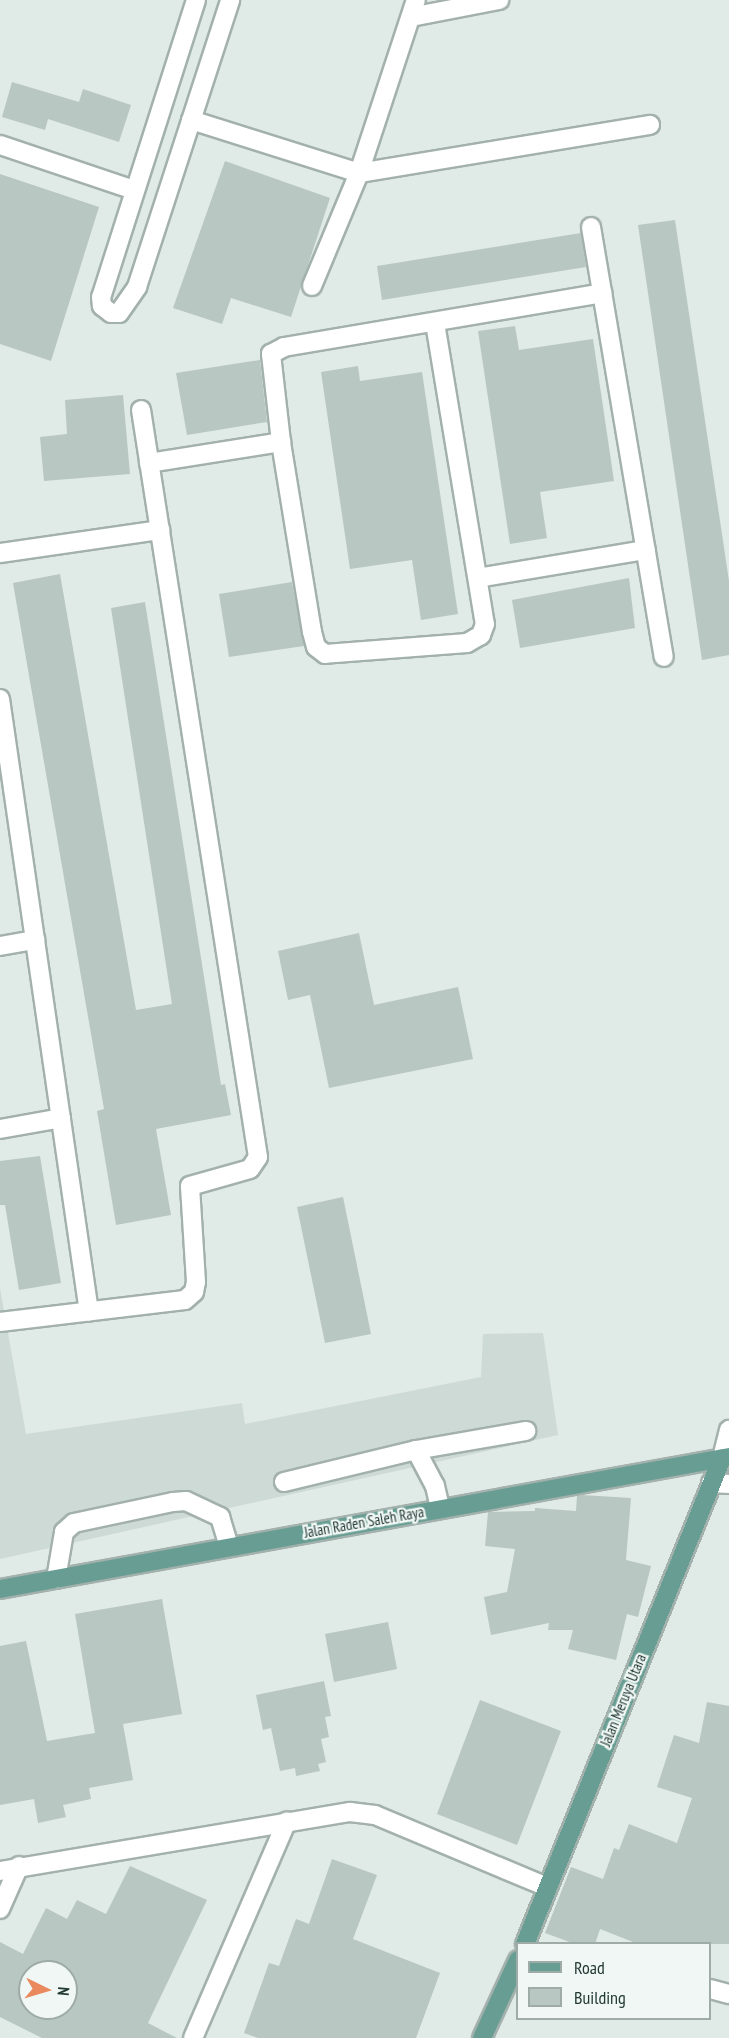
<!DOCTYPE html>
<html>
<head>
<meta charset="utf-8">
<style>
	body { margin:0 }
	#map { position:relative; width:729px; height:2038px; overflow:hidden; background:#e0eae6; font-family:"PT Sans Narrow",sans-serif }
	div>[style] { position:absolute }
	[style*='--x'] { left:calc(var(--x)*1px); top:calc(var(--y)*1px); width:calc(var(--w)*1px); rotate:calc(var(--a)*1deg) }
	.built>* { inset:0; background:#cedad5 }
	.building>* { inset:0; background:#b8c7c2 }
	.roads { filter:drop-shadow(2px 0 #a3b1ad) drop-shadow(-2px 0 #a3b1ad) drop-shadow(0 2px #a3b1ad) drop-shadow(0 -2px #a3b1ad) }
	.minor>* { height:18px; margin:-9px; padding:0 9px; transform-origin:9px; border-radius:9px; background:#fff }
	.major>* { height:18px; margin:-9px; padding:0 9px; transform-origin:9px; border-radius:9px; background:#679d92 }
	span { translate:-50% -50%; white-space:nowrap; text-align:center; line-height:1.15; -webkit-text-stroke:4.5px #f0f7f4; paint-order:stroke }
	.street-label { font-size:15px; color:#223934 }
	.legend { position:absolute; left:516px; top:1942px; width:195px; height:78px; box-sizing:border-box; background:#f0f7f4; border:2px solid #9eaba7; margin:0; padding:8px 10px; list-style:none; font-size:18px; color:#223934 }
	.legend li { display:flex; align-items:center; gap:12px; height:30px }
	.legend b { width:30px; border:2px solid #9eaba7 }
	.north { position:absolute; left:18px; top:1960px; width:60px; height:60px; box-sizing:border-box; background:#f0f7f4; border:2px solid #9eaba7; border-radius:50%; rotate:95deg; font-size:16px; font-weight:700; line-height:24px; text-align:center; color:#223934 }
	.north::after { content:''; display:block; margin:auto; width:21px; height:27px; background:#ea885e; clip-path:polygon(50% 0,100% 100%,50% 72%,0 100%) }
</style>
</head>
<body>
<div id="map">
	<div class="built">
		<div style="clip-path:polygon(0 1288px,26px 1434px,242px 1403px,245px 1424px,481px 1377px,483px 1334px,543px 1333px,558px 1435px,0 1559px)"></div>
	</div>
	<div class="building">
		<div style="clip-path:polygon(12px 82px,79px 102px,83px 89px,131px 105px,119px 142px,48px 119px,45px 130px,2px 117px)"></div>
		<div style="clip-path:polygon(225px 161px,330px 198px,291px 317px,231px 298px,222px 324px,173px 308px)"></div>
		<div style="clip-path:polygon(0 174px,99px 207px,51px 361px,0 344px)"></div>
		<div style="clip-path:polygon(675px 220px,729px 581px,729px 655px,702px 660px,638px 225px)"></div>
		<div style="clip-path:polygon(581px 233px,586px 267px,382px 300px,377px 266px)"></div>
		<div style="clip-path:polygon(515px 326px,519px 350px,593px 339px,614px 481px,540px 492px,547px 538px,510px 544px,478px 331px)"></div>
		<div style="clip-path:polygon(260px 360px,267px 422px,187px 435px,176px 373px)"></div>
		<div style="clip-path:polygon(358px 366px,360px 381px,422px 372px,458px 614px,421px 620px,412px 560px,350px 569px,321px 372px)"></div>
		<div style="clip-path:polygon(123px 395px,130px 474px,44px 481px,40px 437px,67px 434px,65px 400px)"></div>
		<div style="clip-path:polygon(60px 574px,136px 1010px,172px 1004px,111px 608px,145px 602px,221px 1085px,225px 1084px,231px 1115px,156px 1129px,171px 1215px,116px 1225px,97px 1111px,104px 1109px,13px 583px)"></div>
		<div style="clip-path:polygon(629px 578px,635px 628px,520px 648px,512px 600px)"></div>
		<div style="clip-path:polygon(292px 582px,304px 646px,229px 657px,219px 594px)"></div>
		<div style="clip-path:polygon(359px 933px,374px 1005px,458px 987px,473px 1059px,329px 1088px,310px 995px,288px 1000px,278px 951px)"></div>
		<div style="clip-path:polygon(40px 1156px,61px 1283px,19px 1290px,5px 1205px,0 1205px,0 1161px)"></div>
		<div style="clip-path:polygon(343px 1197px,371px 1334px,325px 1343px,297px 1207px)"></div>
		<div style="clip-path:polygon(582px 1495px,631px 1498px,626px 1560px,651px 1566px,638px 1617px,627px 1614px,616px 1660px,568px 1649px,573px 1630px,548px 1630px,549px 1623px,491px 1635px,484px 1597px,507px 1592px,515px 1549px,485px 1546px,488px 1512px,535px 1511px,535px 1508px,576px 1511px,577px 1496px)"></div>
		<div style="clip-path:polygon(162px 1599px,182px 1714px,123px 1724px,133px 1780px,89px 1788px,91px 1799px,63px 1805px,66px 1817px,38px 1823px,34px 1799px,0 1805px,0 1646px,26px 1641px,47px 1741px,95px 1733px,75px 1614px)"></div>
		<div style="clip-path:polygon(388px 1622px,397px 1669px,334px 1682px,325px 1634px)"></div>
		<div style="clip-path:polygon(324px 1681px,331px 1716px,325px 1717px,329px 1737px,321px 1739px,326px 1762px,318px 1764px,320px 1771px,296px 1776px,295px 1768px,280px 1771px,271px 1728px,263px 1730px,256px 1695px)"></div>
		<div style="clip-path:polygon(480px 1700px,561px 1731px,517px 1845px,437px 1814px)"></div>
		<div style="clip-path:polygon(707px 1702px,729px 1706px,729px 1944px,638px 1944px,600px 1929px,595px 1944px,575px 1944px,545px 1933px,571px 1867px,603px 1879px,614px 1848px,619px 1850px,629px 1824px,677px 1843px,692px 1798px,657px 1787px,674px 1735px,699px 1743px)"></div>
		<div style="clip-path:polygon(332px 1859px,377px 1875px,353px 1939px,440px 1973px,416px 2038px,258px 2038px,244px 2033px,269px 1963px,279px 1966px,296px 1919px,309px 1924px)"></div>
		<div style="clip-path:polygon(evenodd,130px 1866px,207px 1900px,148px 2023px,177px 2038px,42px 2038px,0 2017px,0 1942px,23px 1954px,46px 1908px,67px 1919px,77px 1900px,106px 1914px,130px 1866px,30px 1972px,66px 1972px,66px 2008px,30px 2008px,30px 1972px)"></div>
	</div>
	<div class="roads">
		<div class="minor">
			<div style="--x:196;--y:0;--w:312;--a:107.7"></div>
			<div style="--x:101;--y:297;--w:9;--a:84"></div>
			<div style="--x:102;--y:306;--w:11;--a:38"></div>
			<div style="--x:111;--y:313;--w:8;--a:0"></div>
			<div style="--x:119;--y:313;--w:32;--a:-55"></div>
			<div style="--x:137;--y:287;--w:302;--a:-72"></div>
			<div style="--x:411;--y:17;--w:90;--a:-10.9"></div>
			<div style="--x:191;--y:120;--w:176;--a:17.5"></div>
			<div style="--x:359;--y:173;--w:295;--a:-9.4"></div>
			<div style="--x:0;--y:145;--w:141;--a:18.6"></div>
			<div style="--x:591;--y:227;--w:436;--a:80.4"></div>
			<div style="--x:312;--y:286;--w:122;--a:-67.4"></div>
			<div style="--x:359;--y:173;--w:182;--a:-71.8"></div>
			<div style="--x:435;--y:323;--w:305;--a:80.6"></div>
			<div style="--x:485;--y:624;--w:12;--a:110"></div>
			<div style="--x:481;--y:635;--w:16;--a:150"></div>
			<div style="--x:467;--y:643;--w:142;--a:175.6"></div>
			<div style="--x:325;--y:654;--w:11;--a:-142"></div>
			<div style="--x:316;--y:647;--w:16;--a:-105"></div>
			<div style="--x:312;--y:632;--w:193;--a:-99.3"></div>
			<div style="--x:281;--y:442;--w:89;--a:-96.5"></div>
			<div style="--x:271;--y:354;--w:15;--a:-28"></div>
			<div style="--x:284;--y:347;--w:323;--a:-9.6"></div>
			<div style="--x:149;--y:463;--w:134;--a:-9"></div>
			<div style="--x:0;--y:553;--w:162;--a:-8.2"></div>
			<div style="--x:478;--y:578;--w:170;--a:-9.5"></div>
			<div style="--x:0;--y:699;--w:619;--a:81.74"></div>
			<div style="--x:0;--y:946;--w:36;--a:-10"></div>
			<div style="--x:0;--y:1129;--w:62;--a:-10.2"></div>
			<div style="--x:0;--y:1322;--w:186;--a:-6.8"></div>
			<div style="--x:185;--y:1300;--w:12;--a:-42"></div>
			<div style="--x:194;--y:1292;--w:10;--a:-79"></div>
			<div style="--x:196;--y:1282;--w:96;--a:-93.6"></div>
			<div style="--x:190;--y:1186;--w:62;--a:-15.8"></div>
			<div style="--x:250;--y:1169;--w:14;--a:-56"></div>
			<div style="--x:258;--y:1157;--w:756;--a:-98.9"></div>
			<div style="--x:416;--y:1450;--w:112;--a:-9.8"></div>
			<div style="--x:722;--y:1458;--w:29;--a:-76"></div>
			<div style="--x:284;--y:1482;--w:136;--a:-13.6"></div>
			<div style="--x:416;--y:1450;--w:41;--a:62.2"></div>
			<div style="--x:435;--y:1486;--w:23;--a:77"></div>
			<div style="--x:711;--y:1483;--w:18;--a:3"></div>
			<div style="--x:56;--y:1579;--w:48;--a:-80.3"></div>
			<div style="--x:64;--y:1532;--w:13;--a:-42"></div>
			<div style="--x:74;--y:1523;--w:101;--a:-12"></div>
			<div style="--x:173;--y:1502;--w:13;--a:-4"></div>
			<div style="--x:186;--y:1501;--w:38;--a:25"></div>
			<div style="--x:220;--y:1517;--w:31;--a:73"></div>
			<div style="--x:0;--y:1871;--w:355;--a:-9.6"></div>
			<div style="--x:350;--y:1812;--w:25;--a:7"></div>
			<div style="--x:375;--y:1815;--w:186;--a:22.7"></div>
			<div style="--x:0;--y:1909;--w:47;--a:-66.2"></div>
			<div style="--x:710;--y:1989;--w:20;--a:15"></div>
			<div style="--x:193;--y:2038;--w:236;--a:-66.6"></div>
		</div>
		<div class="major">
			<div style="--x:0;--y:1589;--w:741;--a:-10.26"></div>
			<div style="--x:525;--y:1944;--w:524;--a:-67.93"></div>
			<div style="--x:482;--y:2038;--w:86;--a:-65.2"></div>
		</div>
	</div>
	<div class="street-label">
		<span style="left:364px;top:1522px;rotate:-10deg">Jalan Raden Saleh Raya</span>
		<span style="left:623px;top:1700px;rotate:-68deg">Jalan Meruya Utara</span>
	</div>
	<ul class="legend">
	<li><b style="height:8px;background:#679d92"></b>Road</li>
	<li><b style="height:16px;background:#b8c7c2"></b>Building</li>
	</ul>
	<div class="north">N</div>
</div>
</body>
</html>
